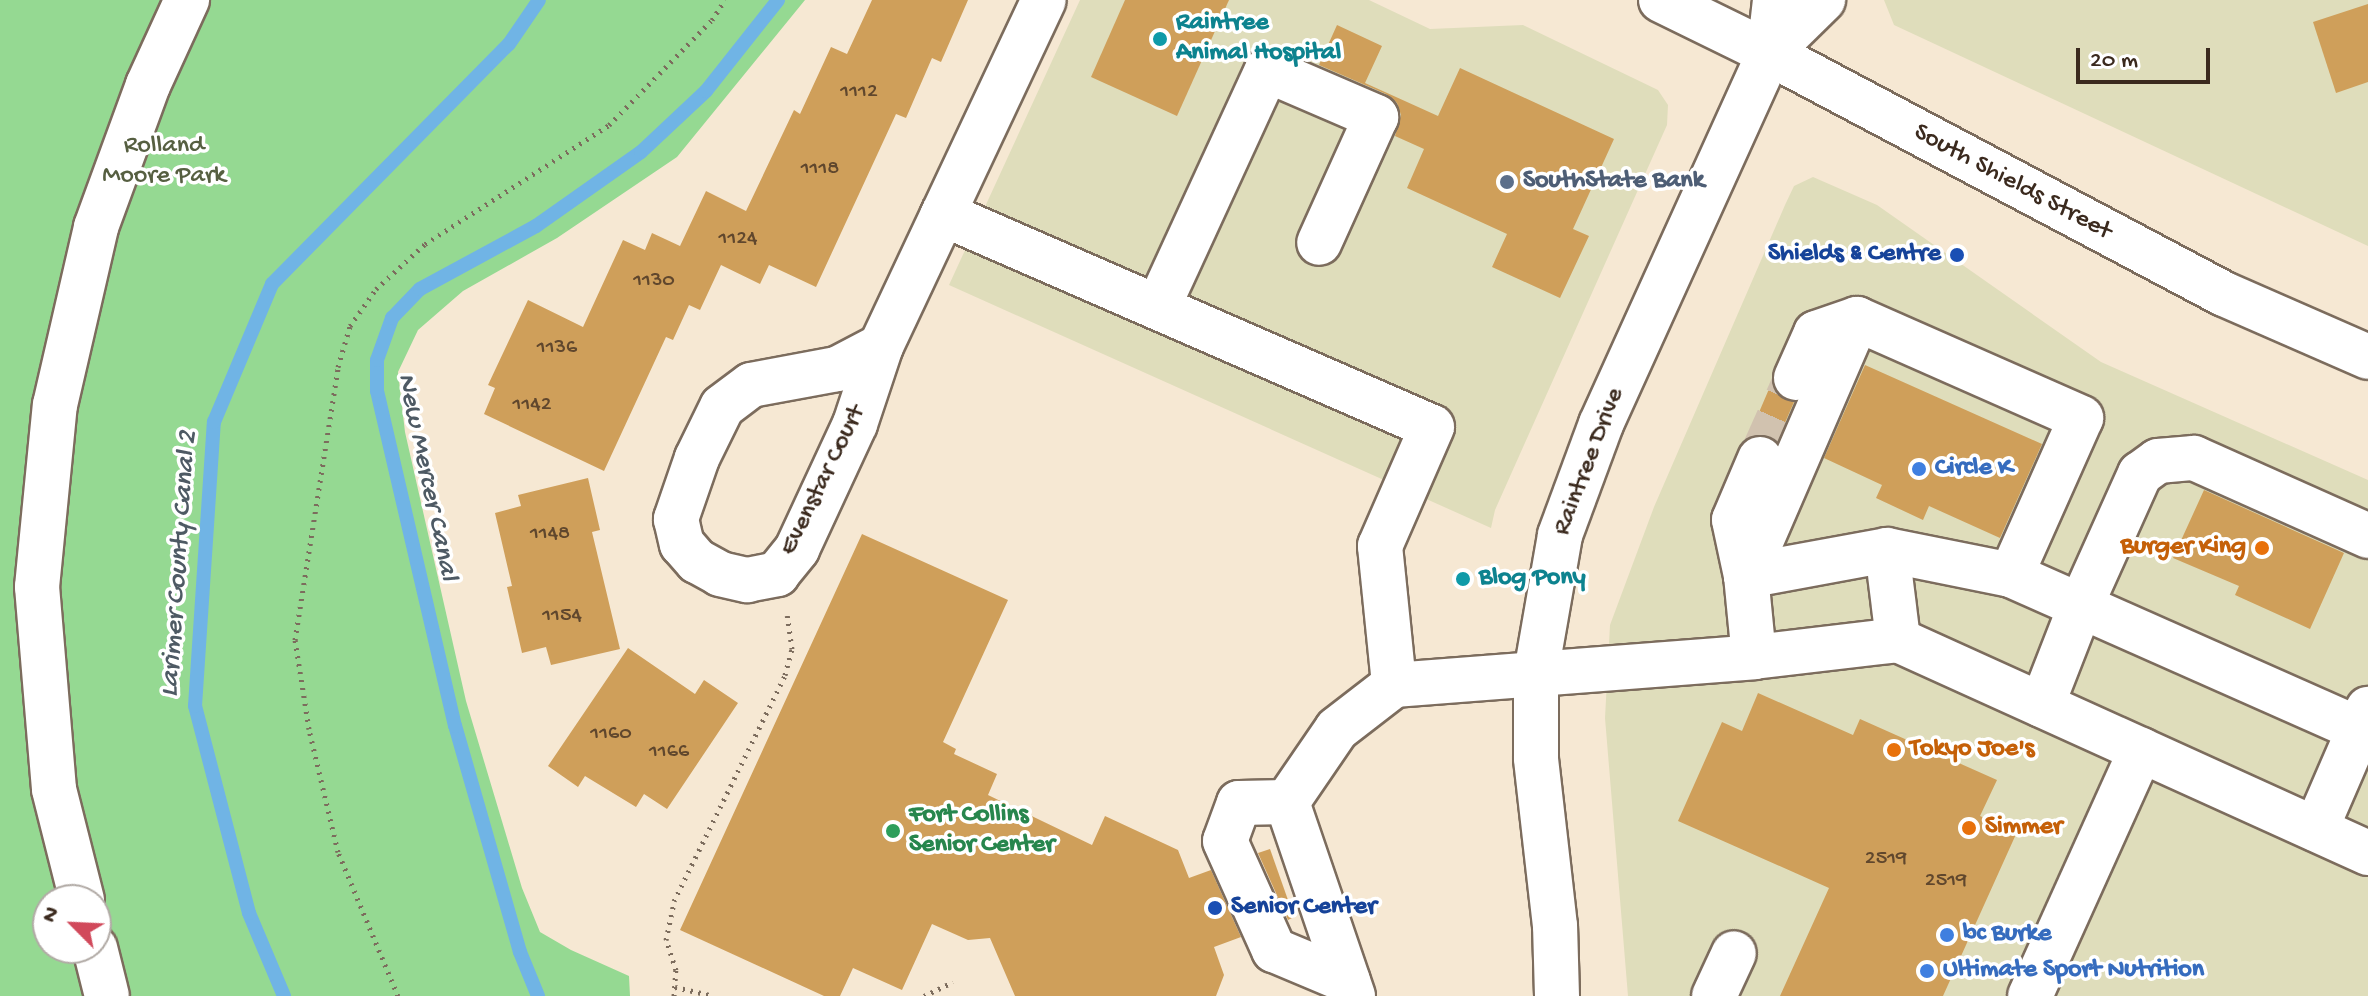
<!DOCTYPE html>
<html>
<head>
<meta charset="utf-8">
<style>
	body { margin:0 }
	#map { position:relative; width:2368px; height:996px; overflow:hidden; background:#f6e8d3; font-family:"Gochi Hand",sans-serif }
	div>[style] { position:absolute }
	[style*='--x'] { left:calc(var(--x)*1px); top:calc(var(--y)*1px); width:calc(var(--w)*1px); rotate:calc(var(--a)*1deg) }
	.built>* { inset:0; background:#dfddbb }
	.green>* { inset:0; background:#95d992 }
	.stream>* { height:14px; margin:-7px; padding:0 7px; transform-origin:7px; border-radius:7px; background:#70b4e5 }
	.building>* { inset:0; background:#cf9f5a }
	.minor-tunnel>* { height:44px; margin-top:-22px; transform-origin:0; background:repeating-linear-gradient(90deg,#d1c2af 0 44px,transparent 0 66px) }
	.path>* { height:5px; margin-top:-2.5px; transform-origin:0; background:repeating-linear-gradient(90deg,#7c6c5d 0 2px,transparent 0 8px) }
	.roads { filter:drop-shadow(2px 0 #7c6c5d) drop-shadow(-2px 0 #7c6c5d) drop-shadow(0 2px #7c6c5d) drop-shadow(0 -2px #7c6c5d) }
	.minor>* { height:44px; margin:-22px; padding:0 22px; transform-origin:22px; border-radius:22px; background:#fff }
	.major>* { height:44px; margin:-22px; padding:0 22px; transform-origin:22px; border-radius:22px; background:#fff }
	.dots>* { width:22px; height:22px; translate:-50% -50%; box-sizing:border-box; border:4px solid #fff; border-radius:50% }
	span { translate:-50% -50%; white-space:nowrap; text-align:center; line-height:1.15; -webkit-text-stroke:7px #fff; paint-order:stroke }
	.number-label { font-size:22px; color:#60472d }
	.number-label span { -webkit-text-stroke-width:0 }
	.culture-label { font-size:26px; color:#0d838f; font-weight:700 }
	.left { translate:0 -50%; text-align:left }
	.park-label { font-size:26px; color:#565f41 }
	.service-label { font-size:26px; color:#4e5e75; font-weight:700 }
	.street-label { font-size:26px; color:#3b2a1e }
	.transit-label { font-size:26px; color:#164399; font-weight:700 }
	.right { translate:-100% -50%; text-align:right }
	.shop-label { font-size:26px; color:#366cbe; font-weight:700 }
	.food-label { font-size:26px; color:#c56008; font-weight:700 }
	.leisure-label { font-size:26px; color:#27864d; font-weight:700 }
	.water-label { font-size:28px; color:#4e5a64; font-style:italic }
	.north { position:absolute; left:32px; top:884px; width:80px; height:80px; box-sizing:border-box; background:#fff; border:2px solid #b1aaa5; border-radius:50%; rotate:294deg; font-size:22px; font-weight:700; line-height:32px; text-align:center; color:#3b2a1e }
	.north::after { content:''; display:block; margin:auto; width:28px; height:36px; background:#d1495b; clip-path:polygon(50% 0,100% 100%,50% 72%,0 100%) }
	.scale { position:absolute; left:2076px; top:48px; width:134px; height:36px; box-sizing:border-box; border:4px solid #3b2a1e; border-top:0; padding-left:10px; font-size:24px; line-height:28px; white-space:nowrap; color:#3b2a1e; -webkit-text-stroke:6px #fff; paint-order:stroke }
</style>
</head>
<body>
<div id="map">
	<div class="built">
		<div style="clip-path:polygon(1080px 0,1369px 0,1430px 29px,1523px 25px,1658px 90px,1668px 105px,1667px 125px,1495px 510px,1491px 528px,949px 285px)"></div>
		<div style="clip-path:polygon(1884px 0,2368px 0,2368px 246px,1894px 25px)"></div>
		<div style="clip-path:polygon(1813px 177px,1877px 205px,2101px 362px,2368px 480px,2368px 996px,1628px 996px,1605px 718px,1610px 625px,1654px 507px,1785px 205px,1794px 186px)"></div>
	</div>
	<div class="green">
		<div style="clip-path:polygon(evenodd,0 0,805px 0,677px 157px,557px 238px,463px 291px,418px 330px,398px 372px,405px 432px,466px 701px,522px 888px,540px 932px,571px 950px,629px 976px,630px 996px,0 996px,0 0,48px 900px,96px 900px,96px 948px,48px 948px,48px 900px)"></div>
	</div>
	<div class="stream">
		<div style="--x:284;--y:996;--w:90;--a:-112.9"></div>
		<div style="--x:249;--y:913;--w:214;--a:-104.6"></div>
		<div style="--x:195;--y:706;--w:285;--a:-86.2"></div>
		<div style="--x:214;--y:422;--w:150;--a:-67.2"></div>
		<div style="--x:272;--y:284;--w:337;--a:-45.4"></div>
		<div style="--x:509;--y:44;--w:53;--a:-55.7"></div>
		<div style="--x:538;--y:996;--w:48;--a:-112.2"></div>
		<div style="--x:520;--y:952;--w:235;--a:-106"></div>
		<div style="--x:455;--y:726;--w:344;--a:-103.1"></div>
		<div style="--x:377;--y:391;--w:31;--a:-90"></div>
		<div style="--x:377;--y:360;--w:45;--a:-70.3"></div>
		<div style="--x:392;--y:318;--w:40;--a:-46"></div>
		<div style="--x:420;--y:289;--w:132;--a:-28.5"></div>
		<div style="--x:536;--y:226;--w:128;--a:-35.2"></div>
		<div style="--x:641;--y:152;--w:89;--a:-43.2"></div>
		<div style="--x:706;--y:91;--w:116;--a:-51.6"></div>
	</div>
	<div class="building">
		<div style="clip-path:polygon(872px 0,968px 0,941px 62px,932px 58px,906px 118px,896px 114px,816px 287px,769px 265px,760px 284px,721px 265px,700px 310px,689px 305px,673px 340px,666px 337px,604px 471px,484px 414px,495px 388px,488px 385px,528px 300px,583px 327px,623px 240px,645px 250px,652px 233px,680px 246px,706px 191px,746px 211px,794px 110px,800px 114px,831px 47px,847px 54px)"></div>
		<div style="clip-path:polygon(1125px 0,1229px 0,1177px 116px,1091px 77px)"></div>
		<div style="clip-path:polygon(2368px 4px,2368px 82px,2336px 93px,2313px 22px)"></div>
		<div style="clip-path:polygon(1337px 25px,1382px 46px,1365px 83px,1438px 116px,1460px 68px,1614px 139px,1573px 229px,1589px 236px,1560px 298px,1492px 267px,1507px 234px,1407px 188px,1424px 149px,1395px 136px,1401px 115px,1397px 103px,1386px 94px,1319px 65px)"></div>
		<div style="clip-path:polygon(1865px 365px,2042px 444px,2000px 538px,1929px 506px,1923px 520px,1876px 498px,1882px 485px,1824px 458px)"></div>
		<div style="clip-path:polygon(1772px 382px,1776px 393px,1794px 402px,1777px 441px,1758px 434px,1748px 438px)"></div>
		<div style="clip-path:polygon(588px 478px,600px 530px,592px 532px,620px 649px,551px 665px,546px 647px,522px 653px,507px 587px,512px 586px,495px 513px,521px 506px,518px 495px)"></div>
		<div style="clip-path:polygon(2204px 490px,2344px 553px,2310px 629px,2235px 595px,2239px 586px,2173px 558px)"></div>
		<div style="clip-path:polygon(862px 534px,1008px 600px,943px 742px,956px 749px,954px 754px,997px 774px,988px 795px,1092px 845px,1105px 816px,1178px 850px,1189px 878px,1211px 870px,1241px 937px,1214px 947px,1224px 975px,1216px 996px,1015px 996px,990px 938px,968px 940px,932px 924px,902px 990px,853px 968px,840px 996px,824px 996px,680px 930px)"></div>
		<div style="clip-path:polygon(628px 648px,695px 694px,704px 680px,738px 703px,667px 809px,644px 794px,636px 807px,585px 776px,578px 787px,548px 766px)"></div>
		<div style="clip-path:polygon(1758px 693px,1853px 735px,1860px 719px,1997px 780px,1980px 816px,2017px 832px,1943px 996px,1780px 996px,1829px 888px,1678px 821px,1722px 722px,1742px 731px)"></div>
		<div style="clip-path:polygon(1270px 849px,1294px 917px,1288px 920px,1258px 853px)"></div>
	</div>
	<div class="minor-tunnel">
		<div style="--x:1760;--y:459;--w:89;--a:-66"></div>
	</div>
	<div class="path">
		<div style="--x:675;--y:987;--w:39;--a:13"></div>
		<div style="--x:398;--y:996;--w:156;--a:-112.6"></div>
		<div style="--x:338;--y:852;--w:126;--a:-103.3"></div>
		<div style="--x:309;--y:729;--w:90;--a:-98.9"></div>
		<div style="--x:295;--y:640;--w:276;--a:-81"></div>
		<div style="--x:338;--y:367;--w:43;--a:-73.7"></div>
		<div style="--x:350;--y:326;--w:45;--a:-54.9"></div>
		<div style="--x:376;--y:289;--w:67;--a:-42.6"></div>
		<div style="--x:425;--y:244;--w:219;--a:-32.9"></div>
		<div style="--x:609;--y:125;--w:147;--a:-45.6"></div>
		<div style="--x:712;--y:20;--w:24;--a:-57"></div>
		<div style="--x:674;--y:996;--w:26;--a:-86"></div>
		<div style="--x:676;--y:970;--w:32;--a:-108"></div>
		<div style="--x:666;--y:940;--w:40;--a:-78"></div>
		<div style="--x:674;--y:901;--w:252;--a:-63.8"></div>
		<div style="--x:785;--y:675;--w:27;--a:-75"></div>
		<div style="--x:792;--y:649;--w:34;--a:-98"></div>
		<div style="--x:924;--y:996;--w:32;--a:-26"></div>
	</div>
	<div class="roads">
		<div class="minor">
			<div style="--x:1769;--y:53;--w:76;--a:-44.5"></div>
			<div style="--x:943;--y:214;--w:533;--a:23.54"></div>
			<div style="--x:1432;--y:427;--w:130;--a:113.6"></div>
			<div style="--x:1380;--y:546;--w:140;--a:84.2"></div>
			<div style="--x:1158;--y:307;--w:261;--a:-65.3"></div>
			<div style="--x:1267;--y:70;--w:119;--a:23.3"></div>
			<div style="--x:1376;--y:117;--w:138;--a:114.3"></div>
			<div style="--x:881;--y:346;--w:50;--a:152.4"></div>
			<div style="--x:837;--y:369;--w:87;--a:169.5"></div>
			<div style="--x:751;--y:385;--w:36;--a:143"></div>
			<div style="--x:722;--y:407;--w:57;--a:116.1"></div>
			<div style="--x:697;--y:458;--w:65;--a:109"></div>
			<div style="--x:676;--y:519;--w:26;--a:77"></div>
			<div style="--x:682;--y:544;--w:23;--a:49"></div>
			<div style="--x:697;--y:561;--w:26;--a:29"></div>
			<div style="--x:720;--y:574;--w:28;--a:13"></div>
			<div style="--x:747;--y:580;--w:31;--a:-11"></div>
			<div style="--x:777;--y:574;--w:32;--a:-51"></div>
			<div style="--x:797;--y:549;--w:138;--a:-65.1"></div>
			<div style="--x:855;--y:424;--w:82;--a:-71.6"></div>
			<div style="--x:881;--y:346;--w:382;--a:-64.8"></div>
			<div style="--x:1796;--y:378;--w:49;--a:-66"></div>
			<div style="--x:1816;--y:333;--w:43;--a:-18.9"></div>
			<div style="--x:1760;--y:459;--w:66;--a:113.1"></div>
			<div style="--x:1734;--y:520;--w:57;--a:77.9"></div>
			<div style="--x:1746;--y:576;--w:143;--a:-10.4"></div>
			<div style="--x:1887;--y:550;--w:126;--a:11.4"></div>
			<div style="--x:2011;--y:575;--w:383;--a:23.9"></div>
			<div style="--x:1887;--y:550;--w:91;--a:83"></div>
			<div style="--x:1754;--y:657;--w:81;--a:-95.6"></div>
			<div style="--x:1746;--y:576;--w:280;--a:-66.6"></div>
			<div style="--x:1857;--y:319;--w:245;--a:23.8"></div>
			<div style="--x:2081;--y:418;--w:172;--a:114"></div>
			<div style="--x:2042;--y:705;--w:107;--a:-68.7"></div>
			<div style="--x:2081;--y:605;--w:144;--a:-65.8"></div>
			<div style="--x:2140;--y:474;--w:22;--a:-36"></div>
			<div style="--x:2158;--y:461;--w:36;--a:-5"></div>
			<div style="--x:2194;--y:458;--w:191;--a:24.1"></div>
			<div style="--x:1287;--y:802;--w:88;--a:-55.6"></div>
			<div style="--x:1337;--y:729;--w:72;--a:-37.7"></div>
			<div style="--x:1394;--y:685;--w:361;--a:-4.4"></div>
			<div style="--x:1754;--y:657;--w:145;--a:-6.7"></div>
			<div style="--x:1898;--y:640;--w:516;--a:24.38"></div>
			<div style="--x:1287;--y:802;--w:48;--a:178.8"></div>
			<div style="--x:1239;--y:803;--w:40;--a:110.2"></div>
			<div style="--x:1225;--y:841;--w:120;--a:65.8"></div>
			<div style="--x:1274;--y:950;--w:80;--a:22.7"></div>
			<div style="--x:1287;--y:802;--w:205;--a:71.2"></div>
			<div style="--x:2316;--y:829;--w:131;--a:-66.6"></div>
			<div style="--x:82;--y:900;--w:114;--a:-104.2"></div>
			<div style="--x:54;--y:789;--w:203;--a:-94.8"></div>
			<div style="--x:37;--y:587;--w:183;--a:-84.4"></div>
			<div style="--x:55;--y:405;--w:183;--a:-77"></div>
			<div style="--x:96;--y:227;--w:151;--a:-69.9"></div>
			<div style="--x:148;--y:85;--w:94;--a:-65.4"></div>
			<div style="--x:95;--y:948;--w:49;--a:76"></div>
			<div style="--x:1557;--y:996;--w:70;--a:-91.6"></div>
			<div style="--x:1555;--y:926;--w:169;--a:-96.5"></div>
			<div style="--x:1536;--y:758;--w:85;--a:-90"></div>
			<div style="--x:1536;--y:673;--w:140;--a:-80.1"></div>
			<div style="--x:1560;--y:535;--w:118;--a:-69.7"></div>
			<div style="--x:1601;--y:424;--w:407;--a:-65.6"></div>
			<div style="--x:1769;--y:53;--w:53;--a:-83.5"></div>
			<div style="--x:1714;--y:996;--w:47;--a:-65.1"></div>
			<div style="--x:2030;--y:996;--w:270;--a:-65.7"></div>
		</div>
		<div class="major">
			<div style="--x:1661;--y:0;--w:120;--a:26.1"></div>
			<div style="--x:1769;--y:53;--w:515;--a:27.91"></div>
			<div style="--x:2224;--y:294;--w:157;--a:23.6"></div>
		</div>
	</div>
	<div class="dots">
		<div style="left:1160px;top:39px;background:#0f9aa8"></div>
		<div style="left:1507px;top:182px;background:#5c6f8a"></div>
		<div style="left:1957px;top:255px;background:#1a4fb4"></div>
		<div style="left:1919px;top:469px;background:#3f7fe0"></div>
		<div style="left:2262px;top:548px;background:#e8710a"></div>
		<div style="left:1463px;top:579px;background:#0f9aa8"></div>
		<div style="left:1894px;top:750px;background:#e8710a"></div>
		<div style="left:1969px;top:828px;background:#e8710a"></div>
		<div style="left:893px;top:831px;background:#2e9e5b"></div>
		<div style="left:1215px;top:908px;background:#1a4fb4"></div>
		<div style="left:1947px;top:935px;background:#3f7fe0"></div>
		<div style="left:1927px;top:971px;background:#3f7fe0"></div>
	</div>
	<div class="number-label">
		<span style="left:859px;top:93px">1112</span>
		<span style="left:820px;top:170px">1118</span>
		<span style="left:738px;top:240px">1124</span>
		<span style="left:654px;top:282px">1130</span>
		<span style="left:557px;top:349px">1136</span>
		<span style="left:532px;top:406px">1142</span>
		<span style="left:550px;top:535px">1148</span>
		<span style="left:562px;top:617px">1154</span>
		<span style="left:611px;top:735px">1160</span>
		<span style="left:669px;top:753px">1166</span>
		<span style="left:1886px;top:860px">2519</span>
		<span style="left:1946px;top:882px">2519</span>
	</div>
	<div class="culture-label">
		<span class="left" style="left:1176px;top:39px">Raintree<br>Animal Hospital</span>
		<span class="left" style="left:1479px;top:579px">Blog Pony</span>
	</div>
	<div class="park-label">
		<span style="left:164px;top:162px">Rolland<br>Moore Park</span>
	</div>
	<div class="service-label">
		<span class="left" style="left:1523px;top:182px">SouthState Bank</span>
	</div>
	<div class="street-label">
		<span style="left:2012px;top:183px;rotate:28deg">South Shields Street</span>
		<span style="left:1590px;top:462px;rotate:-69deg">Raintree Drive</span>
		<span style="left:824px;top:481px;rotate:-64deg">Evenstar Court</span>
	</div>
	<div class="transit-label">
		<span class="right" style="left:1941px;top:255px">Shields &amp; Centre</span>
		<span class="left" style="left:1231px;top:908px">Senior Center</span>
	</div>
	<div class="shop-label">
		<span class="left" style="left:1935px;top:469px">Circle K</span>
		<span class="left" style="left:1963px;top:935px">bc Burke</span>
		<span class="left" style="left:1943px;top:971px">Ultimate Sport Nutrition</span>
	</div>
	<div class="food-label">
		<span class="right" style="left:2246px;top:548px">Burger King</span>
		<span class="left" style="left:1910px;top:750px">Tokyo Joe's</span>
		<span class="left" style="left:1985px;top:828px">Simmer</span>
	</div>
	<div class="leisure-label">
		<span class="left" style="left:909px;top:831px">Fort Collins<br>Senior Center</span>
	</div>
	<div class="water-label">
		<span style="left:426px;top:477px;rotate:78deg">New Mercer Canal</span>
		<span style="left:180px;top:564px;rotate:-86deg">Larimer County Canal 2</span>
	</div>
	<div class="north">N</div>
	<div class="scale">20 m</div>
</div>
</body>
</html>
